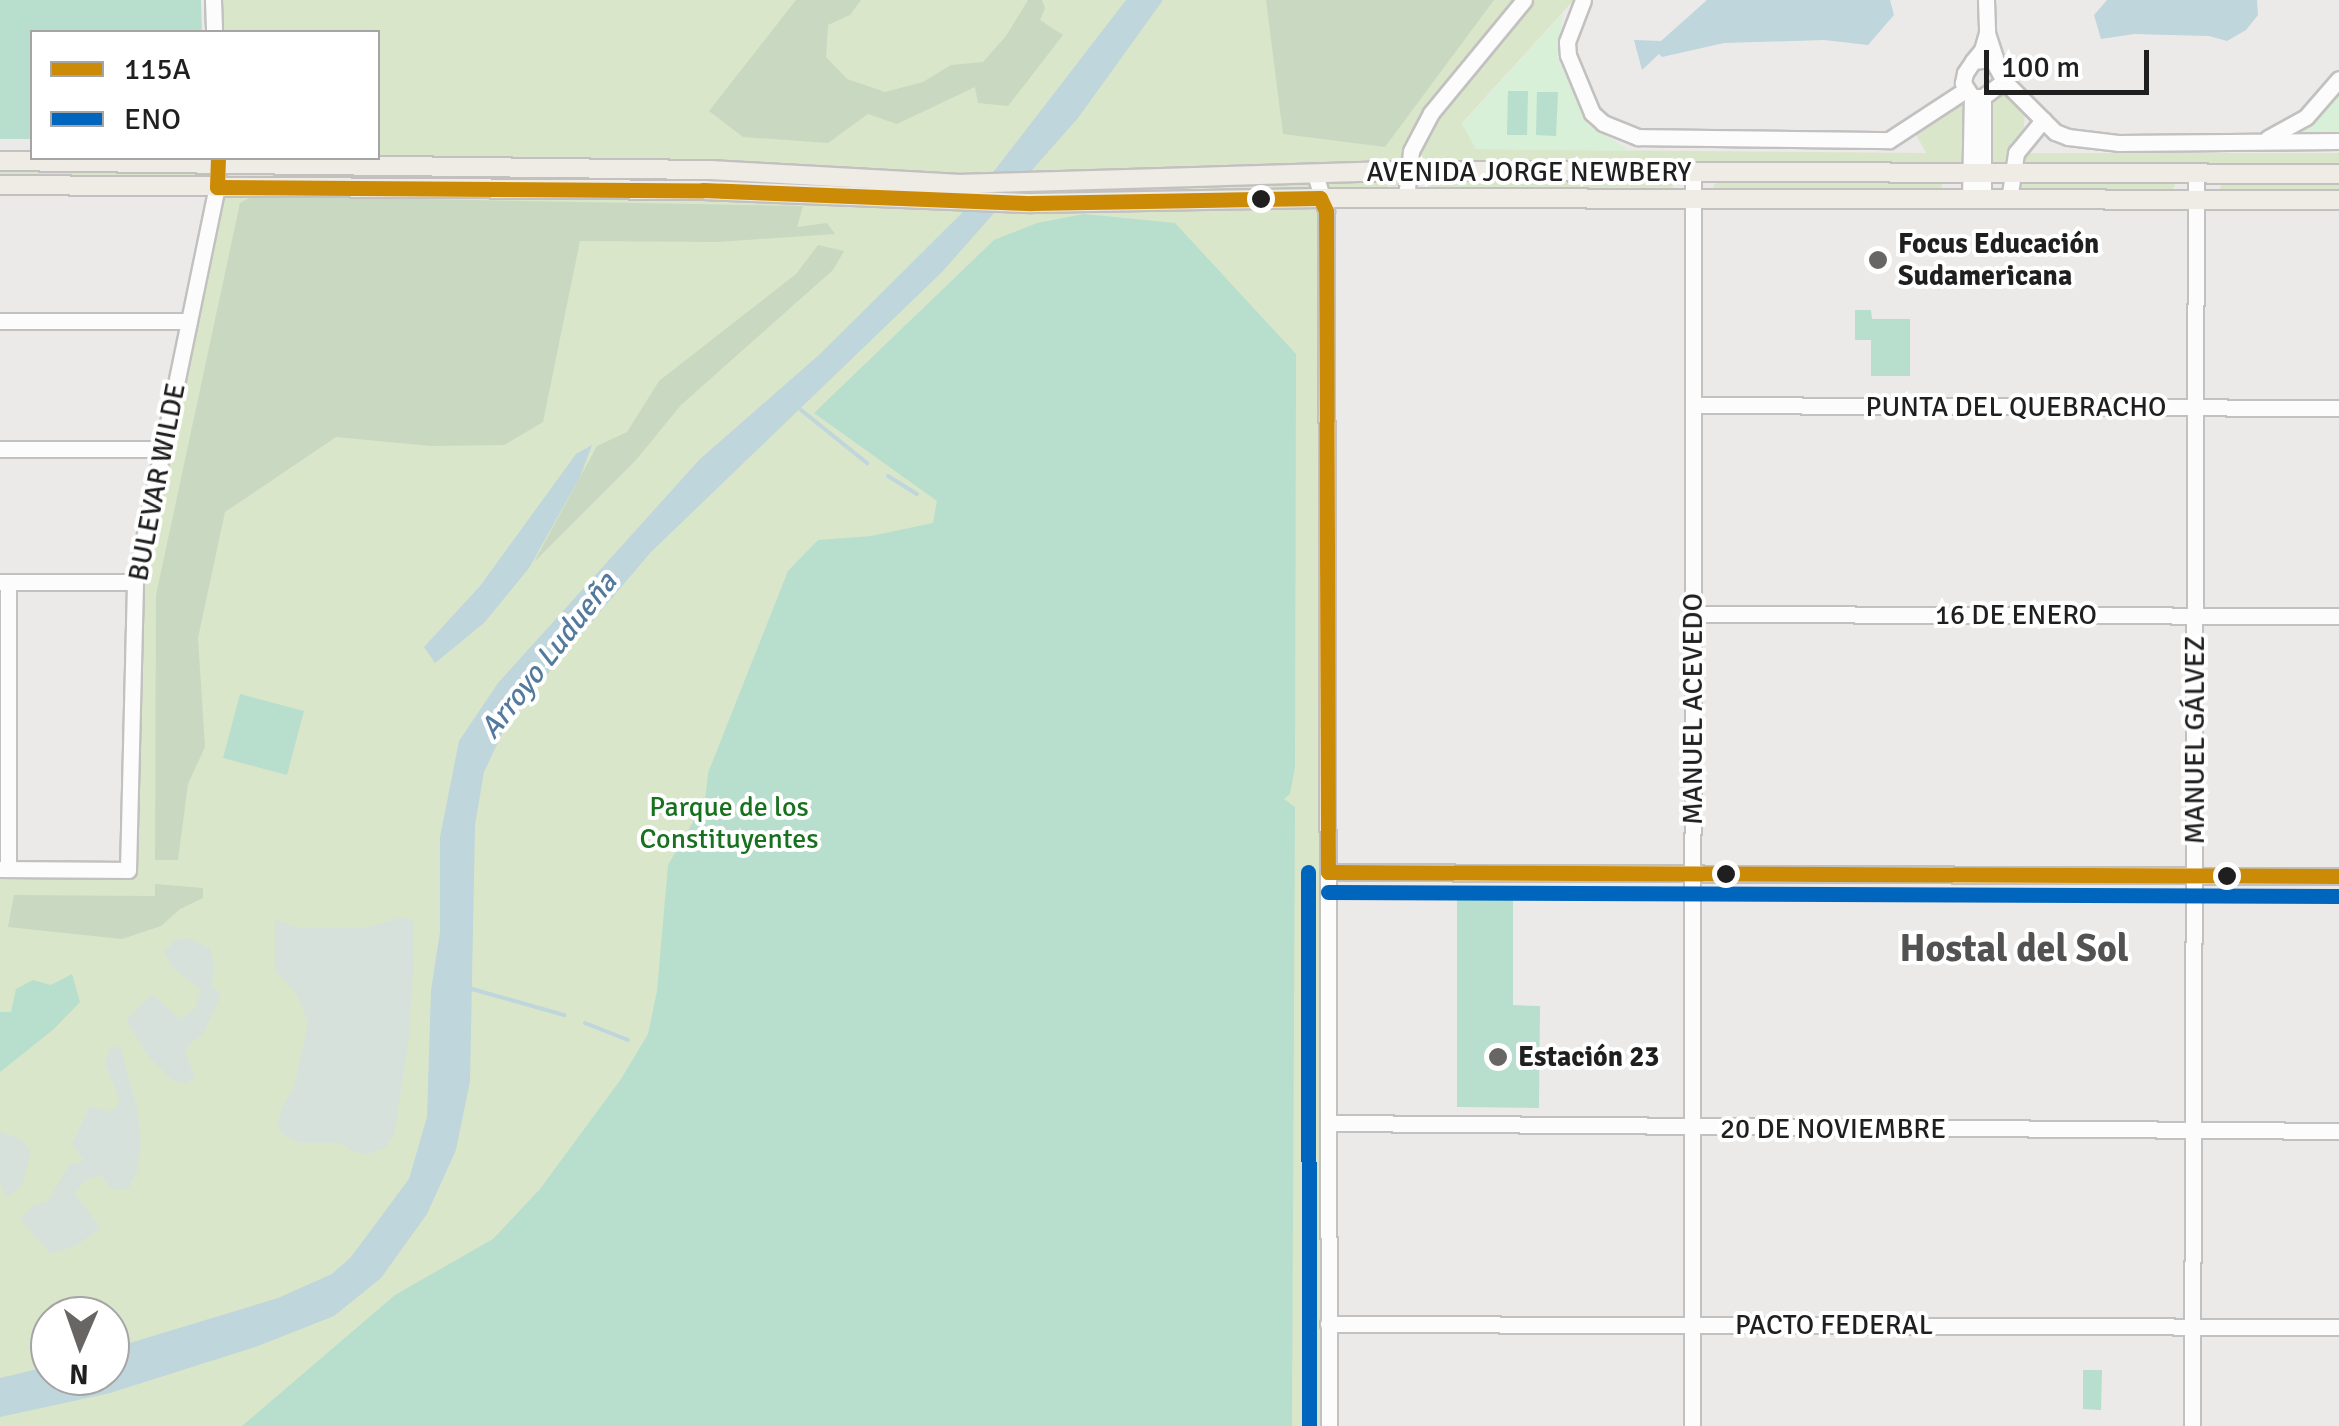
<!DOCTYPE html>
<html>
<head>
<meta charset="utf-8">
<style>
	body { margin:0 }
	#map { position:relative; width:2339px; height:1426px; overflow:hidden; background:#eceae8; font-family:Signika,sans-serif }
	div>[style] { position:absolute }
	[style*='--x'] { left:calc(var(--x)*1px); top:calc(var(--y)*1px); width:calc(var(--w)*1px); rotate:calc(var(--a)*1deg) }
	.grass>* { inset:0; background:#dae6ca }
	.forest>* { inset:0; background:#c9d8c0 }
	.wetland>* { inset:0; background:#d7e1db }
	.park>* { inset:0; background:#d8efd8 }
	.pitch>* { inset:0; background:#b8decd }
	.water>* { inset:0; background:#bed6dc }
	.stream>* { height:4px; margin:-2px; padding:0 2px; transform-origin:2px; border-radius:2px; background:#bed6dc }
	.roads { filter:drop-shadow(2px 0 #c2c1c0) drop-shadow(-2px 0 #c2c1c0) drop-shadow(0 2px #c2c1c0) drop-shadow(0 -2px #c2c1c0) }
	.minor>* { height:15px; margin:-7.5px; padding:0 7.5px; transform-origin:7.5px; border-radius:7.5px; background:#fcfcfc }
	.major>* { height:18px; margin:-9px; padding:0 9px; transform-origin:9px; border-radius:9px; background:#efebe5 }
	.bus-1>* { height:15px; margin:-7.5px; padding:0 7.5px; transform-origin:7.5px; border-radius:7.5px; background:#cc8b06 }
	.bus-2>* { height:15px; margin:-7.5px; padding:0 7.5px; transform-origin:7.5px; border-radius:7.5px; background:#0065bd }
	.dots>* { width:28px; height:28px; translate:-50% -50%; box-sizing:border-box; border:5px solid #fff; border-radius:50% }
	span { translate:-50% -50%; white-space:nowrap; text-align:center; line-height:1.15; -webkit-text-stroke:8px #fff; paint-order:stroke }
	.street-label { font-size:28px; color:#1f1f1f }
	.poi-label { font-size:28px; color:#1f1f1f; font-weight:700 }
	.left { translate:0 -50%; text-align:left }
	.park-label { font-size:28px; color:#18711e }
	.water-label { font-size:30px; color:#537a9c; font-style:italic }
	.district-label { font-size:38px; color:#525252; font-weight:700 }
	.legend { position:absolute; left:30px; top:30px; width:350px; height:130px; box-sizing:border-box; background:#fff; border:2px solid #a5a5a5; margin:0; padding:12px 18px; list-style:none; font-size:30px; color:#1f1f1f }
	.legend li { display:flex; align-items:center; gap:20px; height:50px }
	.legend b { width:50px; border:2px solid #a5a5a5 }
	.north { position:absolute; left:30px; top:1296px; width:100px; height:100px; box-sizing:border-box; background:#fff; border:2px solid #a5a5a5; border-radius:50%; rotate:182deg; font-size:28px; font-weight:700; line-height:40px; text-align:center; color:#1f1f1f }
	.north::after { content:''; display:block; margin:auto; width:35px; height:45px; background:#676665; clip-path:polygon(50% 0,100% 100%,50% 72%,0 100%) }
	.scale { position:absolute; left:1984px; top:50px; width:165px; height:45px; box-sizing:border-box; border:5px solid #1f1f1f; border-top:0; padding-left:12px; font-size:30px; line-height:35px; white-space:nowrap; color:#1f1f1f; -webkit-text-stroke:8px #fff; paint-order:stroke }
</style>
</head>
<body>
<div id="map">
	<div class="grass">
		<div style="clip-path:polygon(evenodd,213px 0,1574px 0,1462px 123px,1476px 149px,1926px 153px,1915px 133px,1917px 127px,1957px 104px,1987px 103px,2005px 91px,2025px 109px,2024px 128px,2011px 153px,2339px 153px,2339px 174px,1409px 171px,1406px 187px,1388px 186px,1383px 192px,1328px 192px,1327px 186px,1316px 186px,1326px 211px,1329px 1426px,0 1426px,0 869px,128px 870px,135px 582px,218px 158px,378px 158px,378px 32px,214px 32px,213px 0,50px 1316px,110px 1316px,110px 1376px,50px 1376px,50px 1316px)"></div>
		<div style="clip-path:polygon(0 166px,197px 170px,201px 177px,0 176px)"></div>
		<div style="clip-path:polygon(1434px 179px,1668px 179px,1673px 185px,1672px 190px,1428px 190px)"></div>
		<div style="clip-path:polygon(2010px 180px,2171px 182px,2175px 185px,2170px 194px,2011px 193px)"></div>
		<div style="clip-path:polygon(1719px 181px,1940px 181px,1943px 189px,1940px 193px,1718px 192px,1713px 186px)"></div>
		<div style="clip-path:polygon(2222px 182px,2339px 182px,2339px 194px,2219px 192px)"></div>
	</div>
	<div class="forest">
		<div style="clip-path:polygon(796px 0,861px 0,850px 15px,828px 25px,826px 57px,847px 79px,885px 92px,923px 82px,951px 65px,983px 62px,1006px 36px,1028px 0,1042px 0,1045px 8px,1040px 20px,1063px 35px,1008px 106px,978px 103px,975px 87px,897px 124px,868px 114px,828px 143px,743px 137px,709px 111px)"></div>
		<div style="clip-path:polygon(1266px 0,1494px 0,1385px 147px,1283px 134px)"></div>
		<div style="clip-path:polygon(253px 196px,803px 206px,797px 227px,827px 223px,835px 234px,717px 242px,580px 241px,543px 422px,504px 445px,431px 446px,336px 437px,225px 512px,198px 638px,205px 747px,188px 784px,178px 860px,155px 860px,156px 595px,240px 203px)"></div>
		<div style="clip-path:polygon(818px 245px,844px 251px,833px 270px,681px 405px,636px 460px,534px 562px,597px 446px,627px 432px,659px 381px,796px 274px)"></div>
		<div style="clip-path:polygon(155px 884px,203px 888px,203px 898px,180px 909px,161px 926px,122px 939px,8px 927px,14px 895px,155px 896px)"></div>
	</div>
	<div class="wetland">
		<div style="clip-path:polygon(402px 917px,414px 921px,414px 954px,409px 1037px,394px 1136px,385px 1148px,368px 1154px,353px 1152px,341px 1143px,300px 1143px,284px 1136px,278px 1125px,281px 1110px,295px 1084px,308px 1022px,297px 995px,275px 971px,275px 919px,299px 928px,365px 928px)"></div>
		<div style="clip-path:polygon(188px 938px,210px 948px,215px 968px,212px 986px,221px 995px,202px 1036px,192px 1041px,185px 1052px,195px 1077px,187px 1084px,173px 1081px,148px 1056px,126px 1020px,152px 994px,181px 1020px,195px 1008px,201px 990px,172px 967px,164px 952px,175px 940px)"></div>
		<div style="clip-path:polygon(120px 1046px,138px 1111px,141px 1147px,137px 1172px,128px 1189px,113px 1190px,100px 1175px,83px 1182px,75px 1194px,101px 1228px,77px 1245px,51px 1254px,20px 1219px,31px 1207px,48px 1201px,69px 1165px,84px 1161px,72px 1143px,90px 1106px,111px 1112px,120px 1101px,105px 1063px,109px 1049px)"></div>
		<div style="clip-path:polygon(0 1131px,23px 1141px,31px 1152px,22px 1186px,7px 1198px,0 1184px)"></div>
	</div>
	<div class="park">
		<div style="clip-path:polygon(1563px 13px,1557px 56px,1587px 124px,1630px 151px,1476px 149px,1462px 124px)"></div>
		<div style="clip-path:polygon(2339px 87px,2339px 138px,2297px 138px,2291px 132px)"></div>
	</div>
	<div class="pitch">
		<div style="clip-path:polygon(0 0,201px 0,202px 32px,32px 32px,32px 139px,0 139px)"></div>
		<div style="clip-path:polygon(1508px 91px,1528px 91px,1527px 135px,1507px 135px)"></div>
		<div style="clip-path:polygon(1537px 92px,1558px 92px,1556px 136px,1536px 135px)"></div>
		<div style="clip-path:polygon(1084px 214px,1175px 223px,1296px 354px,1295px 767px,1290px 794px,1284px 799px,1295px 807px,1292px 1426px,242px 1426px,395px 1295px,493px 1239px,540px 1189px,621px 1079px,648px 1034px,657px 991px,668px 865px,705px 801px,708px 773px,788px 571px,818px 540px,871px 536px,933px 523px,937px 501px,814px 413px,994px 240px,1037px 223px)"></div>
		<div style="clip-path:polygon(1855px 310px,1871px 310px,1872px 319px,1910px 319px,1910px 376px,1871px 376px,1871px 340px,1855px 340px)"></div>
		<div style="clip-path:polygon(240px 694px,304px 711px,287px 775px,223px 758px)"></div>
		<div style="clip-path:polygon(1513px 898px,1513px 1005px,1540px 1006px,1539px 1108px,1457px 1107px,1457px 899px)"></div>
		<div style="clip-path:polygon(72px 974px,80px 1002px,54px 1029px,0 1072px,0 1012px,11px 1012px,16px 989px,33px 980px,51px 985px)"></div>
		<div style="clip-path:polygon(2083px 1370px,2102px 1370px,2101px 1410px,2083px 1409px)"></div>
	</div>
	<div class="water">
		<div style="clip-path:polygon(1126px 0,1163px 0,1078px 118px,942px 272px,651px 552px,509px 719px,484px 772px,475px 825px,470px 1081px,456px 1150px,427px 1214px,381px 1278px,334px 1316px,258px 1346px,110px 1393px,0 1417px,0 1378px,50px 1366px,50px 1376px,110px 1376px,110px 1349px,278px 1298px,332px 1274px,351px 1257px,409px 1179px,427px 1117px,431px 990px,440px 932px,440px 837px,459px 741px,498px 683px,700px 459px,820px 354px,961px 214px)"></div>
		<div style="clip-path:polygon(1707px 0,1890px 0,1894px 15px,1868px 45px,1824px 40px,1724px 43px,1662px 57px,1659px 54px,1642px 70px,1634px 40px,1661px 41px)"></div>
		<div style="clip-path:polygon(2107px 0,2257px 0,2258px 15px,2246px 30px,2227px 41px,2209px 36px,2134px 34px,2101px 39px,2094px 15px)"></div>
		<div style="clip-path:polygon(592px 445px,580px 477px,529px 568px,484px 623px,435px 663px,424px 647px,480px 586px,576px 454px)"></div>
	</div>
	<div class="stream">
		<div style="--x:801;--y:410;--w:85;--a:38.8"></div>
		<div style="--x:888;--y:476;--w:34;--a:32"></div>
		<div style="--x:472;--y:989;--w:96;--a:15.8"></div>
		<div style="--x:585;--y:1023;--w:46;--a:21.6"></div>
	</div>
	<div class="roads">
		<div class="minor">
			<div style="--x:213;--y:0;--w:32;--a:88"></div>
			<div style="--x:1583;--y:0;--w:45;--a:110.9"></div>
			<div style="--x:1567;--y:42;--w:13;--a:86"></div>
			<div style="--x:1568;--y:55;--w:63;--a:67.5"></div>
			<div style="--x:1592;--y:113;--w:15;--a:42"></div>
			<div style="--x:1603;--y:123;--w:38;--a:22"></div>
			<div style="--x:1638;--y:137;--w:251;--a:0.7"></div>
			<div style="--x:1889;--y:140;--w:90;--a:-33.2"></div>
			<div style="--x:1986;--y:0;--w:33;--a:88"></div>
			<div style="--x:1973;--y:61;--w:19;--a:-6"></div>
			<div style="--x:1992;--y:59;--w:25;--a:61"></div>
			<div style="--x:2004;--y:81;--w:26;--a:143"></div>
			<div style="--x:1983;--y:97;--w:11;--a:180"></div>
			<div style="--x:1972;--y:97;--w:17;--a:-123"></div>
			<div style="--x:1963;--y:83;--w:10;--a:-79"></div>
			<div style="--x:1965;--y:73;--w:14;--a:-56"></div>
			<div style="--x:1973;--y:61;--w:14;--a:-51"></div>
			<div style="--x:1982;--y:50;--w:18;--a:-74"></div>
			<div style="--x:1987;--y:33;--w:35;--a:72"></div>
			<div style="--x:2004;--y:81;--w:72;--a:45"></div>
			<div style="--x:2055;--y:132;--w:14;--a:21"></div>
			<div style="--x:2068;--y:137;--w:50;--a:6.8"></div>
			<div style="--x:2118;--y:143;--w:221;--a:-0.5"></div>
			<div style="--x:1983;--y:97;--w:102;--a:90"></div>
			<div style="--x:2268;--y:138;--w:43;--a:-28.9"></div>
			<div style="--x:2306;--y:117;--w:50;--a:-49"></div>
			<div style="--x:1315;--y:174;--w:39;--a:73"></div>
			<div style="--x:1326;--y:211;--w:1215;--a:89.86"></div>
			<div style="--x:1406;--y:198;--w:47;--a:-83.9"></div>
			<div style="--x:1411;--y:151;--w:43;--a:-62.2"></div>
			<div style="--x:1431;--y:113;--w:146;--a:-50.5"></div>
			<div style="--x:1970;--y:199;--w:102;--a:-88.9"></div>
			<div style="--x:2009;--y:200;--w:48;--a:-81.5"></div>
			<div style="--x:2016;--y:153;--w:43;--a:-50.7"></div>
			<div style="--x:0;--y:321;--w:189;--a:0"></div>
			<div style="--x:1693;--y:405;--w:646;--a:0.27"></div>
			<div style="--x:0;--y:449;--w:162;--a:0"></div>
			<div style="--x:0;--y:582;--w:135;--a:0"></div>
			<div style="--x:1693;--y:614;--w:646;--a:0.18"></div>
			<div style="--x:0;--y:869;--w:128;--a:0.4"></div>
			<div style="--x:128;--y:870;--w:288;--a:-88.6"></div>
			<div style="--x:135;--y:582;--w:403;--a:-78.3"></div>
			<div style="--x:217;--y:187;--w:29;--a:-88"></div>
			<div style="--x:8;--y:869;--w:287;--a:-90"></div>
			<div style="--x:1328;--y:872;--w:1011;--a:0.23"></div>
			<div style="--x:1328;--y:1123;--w:1011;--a:0.45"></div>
			<div style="--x:1328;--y:1324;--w:1011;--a:0.17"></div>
			<div style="--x:1692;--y:1426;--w:1254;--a:-89.95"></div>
			<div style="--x:2192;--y:1426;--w:1252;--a:-89.82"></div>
		</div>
		<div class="major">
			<div style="--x:0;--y:161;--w:710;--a:0.73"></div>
			<div style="--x:710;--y:170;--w:247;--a:3.2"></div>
			<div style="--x:957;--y:184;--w:451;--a:-1.7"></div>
			<div style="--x:1408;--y:171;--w:931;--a:0.18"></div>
			<div style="--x:0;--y:185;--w:703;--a:0.41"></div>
			<div style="--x:703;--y:190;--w:329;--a:2.3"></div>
			<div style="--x:1032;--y:203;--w:288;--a:-1"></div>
			<div style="--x:1320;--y:198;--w:1019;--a:0.11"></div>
		</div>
	</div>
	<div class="bus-1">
		<div style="--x:218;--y:158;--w:29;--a:92"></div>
		<div style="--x:217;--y:187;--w:486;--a:0.4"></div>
		<div style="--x:703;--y:190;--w:329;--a:2.3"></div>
		<div style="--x:1032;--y:203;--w:288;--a:-1"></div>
		<div style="--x:1320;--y:198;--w:14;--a:65"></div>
		<div style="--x:1326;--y:211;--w:661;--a:89.83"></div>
		<div style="--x:1328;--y:872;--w:1011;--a:0.23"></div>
	</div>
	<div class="bus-2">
		<div style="--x:1308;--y:872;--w:554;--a:89.9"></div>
		<div style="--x:1328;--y:892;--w:1011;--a:0.23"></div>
	</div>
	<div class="dots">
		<div style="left:1261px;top:199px;background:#1f1f1f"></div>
		<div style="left:1878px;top:260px;background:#676665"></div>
		<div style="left:1726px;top:874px;background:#1f1f1f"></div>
		<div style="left:2227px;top:876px;background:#1f1f1f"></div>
		<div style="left:1498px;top:1057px;background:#676665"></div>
	</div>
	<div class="street-label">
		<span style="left:1529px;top:172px">AVENIDA JORGE NEWBERY</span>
		<span style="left:2016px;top:407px">PUNTA DEL QUEBRACHO</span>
		<span style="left:157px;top:482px;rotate:-79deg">BULEVAR WILDE</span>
		<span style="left:2016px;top:615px">16 DE ENERO</span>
		<span style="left:1693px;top:709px;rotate:-90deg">MANUEL ACEVEDO</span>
		<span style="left:2195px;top:740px;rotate:-90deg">MANUEL GÁLVEZ</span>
		<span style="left:1833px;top:1129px">20 DE NOVIEMBRE</span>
		<span style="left:1834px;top:1325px">PACTO FEDERAL</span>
	</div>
	<div class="poi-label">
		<span class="left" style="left:1898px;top:260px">Focus Educación<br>Sudamericana</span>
		<span class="left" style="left:1518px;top:1057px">Estación 23</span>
	</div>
	<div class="park-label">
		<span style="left:729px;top:823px">Parque de los<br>Constituyentes</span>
	</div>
	<div class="water-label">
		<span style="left:549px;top:656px;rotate:-52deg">Arroyo Ludueña</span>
	</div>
	<div class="district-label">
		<span style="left:2014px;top:949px">Hostal del Sol</span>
	</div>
	<ul class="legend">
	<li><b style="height:12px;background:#cc8b06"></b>115A</li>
	<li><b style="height:12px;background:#0065bd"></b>ENO</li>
	</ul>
	<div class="north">N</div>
	<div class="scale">100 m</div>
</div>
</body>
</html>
